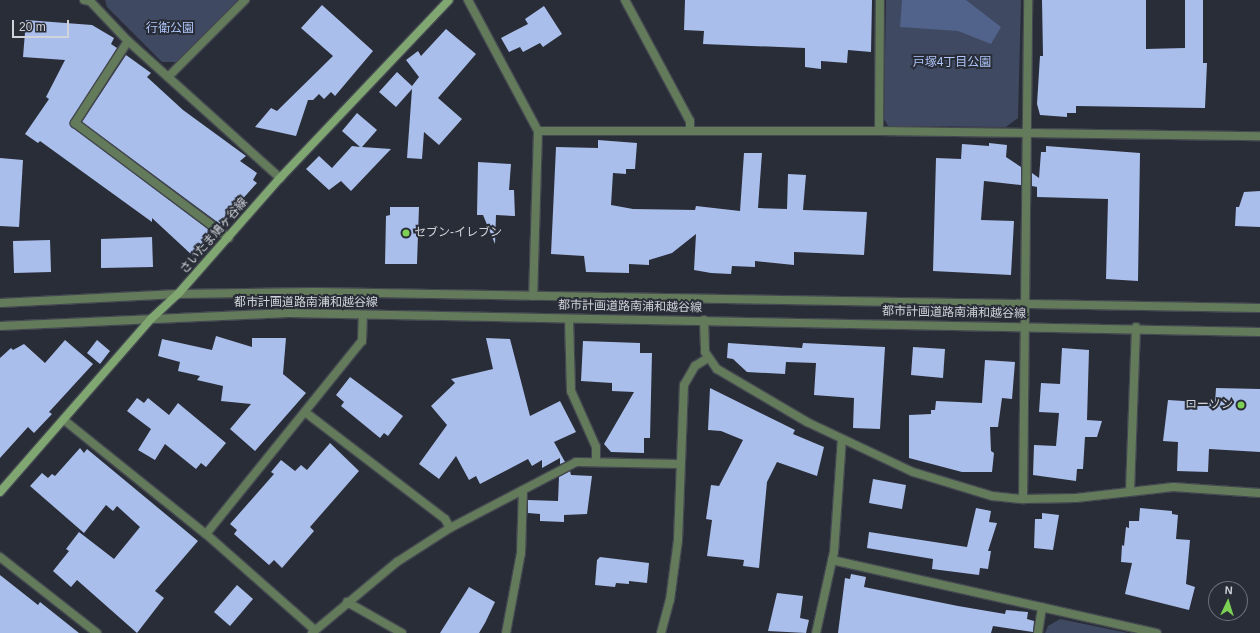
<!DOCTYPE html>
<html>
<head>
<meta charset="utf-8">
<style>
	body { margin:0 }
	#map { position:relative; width:1260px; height:633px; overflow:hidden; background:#292d37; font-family:Helvetica,"Noto Sans JP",sans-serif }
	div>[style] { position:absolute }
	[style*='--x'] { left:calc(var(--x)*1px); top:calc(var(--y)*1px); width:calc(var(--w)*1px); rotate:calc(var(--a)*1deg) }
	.green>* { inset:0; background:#3f4961 }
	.forest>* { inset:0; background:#51628b }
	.building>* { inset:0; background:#aabeec }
	.path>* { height:2.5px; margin-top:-1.25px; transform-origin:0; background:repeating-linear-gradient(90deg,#636770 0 3px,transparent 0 5px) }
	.roads { filter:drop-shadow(1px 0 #444851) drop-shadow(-1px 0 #444851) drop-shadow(0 1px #444851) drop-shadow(0 -1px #444851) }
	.minor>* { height:8px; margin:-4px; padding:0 4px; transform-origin:4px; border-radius:4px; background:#637b5a }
	.tertiary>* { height:8px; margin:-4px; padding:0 4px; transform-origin:4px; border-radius:4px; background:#637b5a }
	.secondary>* { height:8px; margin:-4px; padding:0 4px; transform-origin:4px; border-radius:4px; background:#80a771 }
	.dots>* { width:11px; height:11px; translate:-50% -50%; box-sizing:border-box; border:2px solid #292d37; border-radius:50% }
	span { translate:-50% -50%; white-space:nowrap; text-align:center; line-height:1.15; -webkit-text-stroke:4px #292d37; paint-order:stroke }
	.park-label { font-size:12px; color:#afc6fb }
	.poi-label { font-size:12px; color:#d0d3d9 }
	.left { translate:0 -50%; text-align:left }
	.right { translate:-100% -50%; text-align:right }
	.street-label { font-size:12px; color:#d0d3d9 }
	.north { position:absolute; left:1208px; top:581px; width:40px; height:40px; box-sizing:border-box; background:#292d37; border:1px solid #6c6f78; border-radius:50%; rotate:4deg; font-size:11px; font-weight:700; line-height:16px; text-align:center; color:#d0d3d9 }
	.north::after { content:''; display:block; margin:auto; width:14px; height:18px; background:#7cd155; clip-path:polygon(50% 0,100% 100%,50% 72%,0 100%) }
	.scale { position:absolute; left:12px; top:20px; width:57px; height:18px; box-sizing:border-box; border:2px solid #d0d3d9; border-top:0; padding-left:5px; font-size:12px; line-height:14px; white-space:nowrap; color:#d0d3d9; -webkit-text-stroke:3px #292d37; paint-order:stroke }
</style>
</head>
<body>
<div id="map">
	<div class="green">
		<div style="clip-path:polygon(105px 0,239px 0,180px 62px,162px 62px,107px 7px)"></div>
		<div style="clip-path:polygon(886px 0,1021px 0,1018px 118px,1006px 127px,888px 126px,884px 119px)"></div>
		<div style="clip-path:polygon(1060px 619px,1128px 633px,1045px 633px,1048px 626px)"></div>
	</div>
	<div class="forest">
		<div style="clip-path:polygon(902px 0,966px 0,1001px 27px,991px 44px,958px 31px,900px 27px)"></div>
	</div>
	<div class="building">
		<div style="clip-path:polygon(685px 0,872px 0,871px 52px,848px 50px,847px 63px,821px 61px,821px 69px,805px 67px,805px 48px,703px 44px,704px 31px,684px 30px)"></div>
		<div style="clip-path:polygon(1042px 0,1146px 0,1146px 49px,1185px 48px,1185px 0,1203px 0,1203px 63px,1207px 63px,1205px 108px,1076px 106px,1076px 113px,1067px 113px,1067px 117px,1040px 115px,1037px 104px,1040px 56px,1043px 56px)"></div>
		<div style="clip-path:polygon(322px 5px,373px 51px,335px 96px,331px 92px,324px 99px,319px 94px,313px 100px,308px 100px,296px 136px,255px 127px,271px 108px,277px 111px,333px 56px,301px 28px)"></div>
		<div style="clip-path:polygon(544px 6px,562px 34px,543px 47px,540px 43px,523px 52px,520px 47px,509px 52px,501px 38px,528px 24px,525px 19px)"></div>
		<div style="clip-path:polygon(26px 20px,92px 25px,114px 38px,111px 44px,117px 48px,70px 125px,213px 233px,193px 256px,152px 218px,152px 222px,40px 141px,38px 143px,25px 134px,49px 99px,46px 97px,65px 60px,23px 57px)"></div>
		<div style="clip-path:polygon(446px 29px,476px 54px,438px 98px,462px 119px,439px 145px,424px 132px,422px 159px,407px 158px,412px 89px,396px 107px,379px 92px,397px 72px,412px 86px,419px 77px,406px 60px,418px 51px,421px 56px)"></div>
		<div style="clip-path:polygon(126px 55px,151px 73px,147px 77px,183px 110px,246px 156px,240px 161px,257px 173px,253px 180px,257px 183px,220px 224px,82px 122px)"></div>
		<div style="clip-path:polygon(357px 113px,377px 130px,362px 147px,391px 149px,351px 191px,341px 181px,329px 190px,306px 169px,319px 156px,332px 168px,352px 146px,360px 147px,342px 131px)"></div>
		<div style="clip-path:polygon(598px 140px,637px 143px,635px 169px,626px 169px,626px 174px,613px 173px,611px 205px,633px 209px,695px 210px,696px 206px,740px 211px,744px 153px,762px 153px,758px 208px,787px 209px,788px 174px,806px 175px,803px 210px,867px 212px,864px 255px,794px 252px,794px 265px,755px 261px,755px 267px,732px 266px,731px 274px,711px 273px,694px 270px,696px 234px,672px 253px,649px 260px,649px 265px,629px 264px,629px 273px,586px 272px,584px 256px,551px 254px,556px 147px,598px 148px)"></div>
		<div style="clip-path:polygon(989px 143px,1007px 145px,1006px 157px,1021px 167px,1021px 185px,984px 181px,981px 220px,1014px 221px,1011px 275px,933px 271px,936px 158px,961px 159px,962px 144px,989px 146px)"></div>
		<div style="clip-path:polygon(1046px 146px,1140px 153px,1138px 281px,1106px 279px,1108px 199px,1037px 197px,1037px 187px,1032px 186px,1032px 173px,1039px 178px,1041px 152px,1046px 152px)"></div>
		<div style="clip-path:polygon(0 158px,23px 160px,19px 227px,0 226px)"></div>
		<div style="clip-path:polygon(478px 162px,511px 164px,509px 190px,514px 190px,515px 216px,496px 215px,495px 244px,483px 215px,477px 215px)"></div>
		<div style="clip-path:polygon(1260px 191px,1260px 227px,1235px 226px,1236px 207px,1239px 207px,1244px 192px)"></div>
		<div style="clip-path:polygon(390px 207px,419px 207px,417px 264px,385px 264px,386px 216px,390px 215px)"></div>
		<div style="clip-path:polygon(152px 237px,153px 267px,101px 268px,101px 239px)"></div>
		<div style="clip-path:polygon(50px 240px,51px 272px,14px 273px,13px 241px)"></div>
		<div style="clip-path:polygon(216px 336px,252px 347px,252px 338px,286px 338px,283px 374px,306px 393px,255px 451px,230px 429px,251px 404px,221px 401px,223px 386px,197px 380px,200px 376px,178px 371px,180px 362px,158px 356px,162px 339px,212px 350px)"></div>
		<div style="clip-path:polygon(486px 338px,510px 339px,530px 416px,560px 401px,576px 432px,554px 442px,565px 462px,560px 464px,560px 458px,542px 468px,542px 460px,532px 466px,528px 459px,480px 484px,476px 476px,469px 480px,456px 456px,439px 479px,419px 464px,447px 425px,431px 406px,455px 383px,451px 379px,493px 369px)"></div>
		<div style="clip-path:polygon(65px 340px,93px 364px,49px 412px,52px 414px,34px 433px,28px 427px,0 458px,0 358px,11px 348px,13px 350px,24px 344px,45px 363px)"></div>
		<div style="clip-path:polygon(97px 340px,110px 351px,100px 364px,87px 353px)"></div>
		<div style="clip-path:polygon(583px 341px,640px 343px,640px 353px,652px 353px,650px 438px,644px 438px,644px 453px,611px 452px,604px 444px,634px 392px,612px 391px,612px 383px,581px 381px)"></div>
		<div style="clip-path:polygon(728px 343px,802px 348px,803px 343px,885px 347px,880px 429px,853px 428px,854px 398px,814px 395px,816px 363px,786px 362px,785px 374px,747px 372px,733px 359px,727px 358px)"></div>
		<div style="clip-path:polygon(913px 347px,945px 349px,943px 378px,911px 375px)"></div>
		<div style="clip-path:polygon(1062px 348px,1089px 350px,1087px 420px,1102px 421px,1097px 437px,1085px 437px,1083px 469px,1077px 469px,1076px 481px,1033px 475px,1034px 445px,1056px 446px,1059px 413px,1039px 412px,1041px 383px,1060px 384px)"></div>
		<div style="clip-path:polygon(985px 360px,1015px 362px,1012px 399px,1002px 398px,998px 427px,990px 427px,991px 451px,994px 453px,992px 472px,962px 472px,909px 458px,909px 415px,931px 414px,931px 410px,935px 410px,936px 401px,982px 403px)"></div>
		<div style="clip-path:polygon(350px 377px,403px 416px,388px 436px,384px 433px,380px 438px,341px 406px,344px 402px,336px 395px)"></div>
		<div style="clip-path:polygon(710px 388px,795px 430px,793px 434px,824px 447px,817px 476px,777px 462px,767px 482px,759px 568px,743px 566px,744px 560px,707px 556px,712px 520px,706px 519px,711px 485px,719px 486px,743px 440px,721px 431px,708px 430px)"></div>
		<div style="clip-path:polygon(1216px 388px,1260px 389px,1260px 452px,1209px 449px,1208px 472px,1177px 471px,1178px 442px,1163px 441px,1168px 400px,1215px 403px)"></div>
		<div style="clip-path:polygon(137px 398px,144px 403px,148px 398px,169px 415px,178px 403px,226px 443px,206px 467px,201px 463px,196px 469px,165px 444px,155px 460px,138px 450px,151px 429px,127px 411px)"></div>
		<div style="clip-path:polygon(330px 443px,359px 471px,310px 527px,314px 531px,282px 568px,274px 560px,269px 565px,234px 534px,237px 530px,230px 524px,274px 474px,271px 472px,281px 460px,295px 471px,301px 465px,307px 470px)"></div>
		<div style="clip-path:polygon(80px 448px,84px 453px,87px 449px,198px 541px,155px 591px,164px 598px,137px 633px,77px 580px,71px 587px,53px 571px,69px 551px,66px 549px,79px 532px,114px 559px,140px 527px,117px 506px,113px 511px,106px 505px,84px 533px,30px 486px,42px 473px,48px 478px,52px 474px,55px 476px)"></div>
		<div style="clip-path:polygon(570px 471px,571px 475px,592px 476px,587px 514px,564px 515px,564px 522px,540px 521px,540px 514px,528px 513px,528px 500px,558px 501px,559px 477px)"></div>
		<div style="clip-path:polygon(873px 479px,906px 485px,902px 509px,869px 503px)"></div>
		<div style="clip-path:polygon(976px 508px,991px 511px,989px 522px,997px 523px,988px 551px,991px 551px,988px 569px,980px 568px,979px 575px,932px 569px,933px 559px,867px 548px,869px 532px,967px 547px)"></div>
		<div style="clip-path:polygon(1140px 508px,1172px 511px,1172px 514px,1178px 515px,1176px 539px,1190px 540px,1186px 584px,1195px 587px,1189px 610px,1125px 594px,1132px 563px,1121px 562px,1122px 545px,1124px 546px,1126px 527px,1129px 528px,1129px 521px,1139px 521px)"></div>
		<div style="clip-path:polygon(1042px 513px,1059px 515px,1053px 550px,1034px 548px,1035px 519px,1042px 519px)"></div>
		<div style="clip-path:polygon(600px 557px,649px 563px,647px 583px,629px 581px,629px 584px,616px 583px,615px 587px,595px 585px,597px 560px)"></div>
		<div style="clip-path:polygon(851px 574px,866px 577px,864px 587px,958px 606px,1005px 614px,1006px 610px,1028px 612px,1027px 619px,1034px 621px,1033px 632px,993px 626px,991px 633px,838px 633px,845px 578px,850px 579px)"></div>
		<div style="clip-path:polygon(0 575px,38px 605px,40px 602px,79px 633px,0 633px)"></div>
		<div style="clip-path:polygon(237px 585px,253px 599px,230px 626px,214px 612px)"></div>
		<div style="clip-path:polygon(469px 587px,495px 602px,485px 623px,479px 633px,440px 633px)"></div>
		<div style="clip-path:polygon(777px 593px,803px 596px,800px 618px,809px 620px,806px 633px,768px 631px)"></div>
	</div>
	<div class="path">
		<div style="--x:165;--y:26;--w:5;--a:37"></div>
	</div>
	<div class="roads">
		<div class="minor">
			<div style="--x:84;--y:0;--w:6;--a:9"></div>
			<div style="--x:90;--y:1;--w:55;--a:46.5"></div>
			<div style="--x:128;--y:41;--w:205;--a:42"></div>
			<div style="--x:468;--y:0;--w:149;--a:61.9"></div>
			<div style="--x:538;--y:131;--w:165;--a:91.7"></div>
			<div style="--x:625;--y:0;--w:137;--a:61.8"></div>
			<div style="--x:690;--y:121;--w:10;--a:90"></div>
			<div style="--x:128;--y:41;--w:98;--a:122.9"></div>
			<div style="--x:75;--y:123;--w:192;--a:36.8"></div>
			<div style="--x:168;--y:77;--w:109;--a:-45"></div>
			<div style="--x:538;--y:131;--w:341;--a:0"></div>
			<div style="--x:879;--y:131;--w:381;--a:0.8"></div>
			<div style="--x:879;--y:131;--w:131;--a:-89.6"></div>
			<div style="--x:569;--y:319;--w:72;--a:88.4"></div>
			<div style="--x:571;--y:391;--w:61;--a:65.9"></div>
			<div style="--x:596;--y:447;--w:15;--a:90"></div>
			<div style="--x:305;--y:412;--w:176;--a:37.4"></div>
			<div style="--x:445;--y:519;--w:10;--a:61"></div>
			<div style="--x:64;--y:420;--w:182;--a:38.8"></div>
			<div style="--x:206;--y:534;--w:145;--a:41.4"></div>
			<div style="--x:1130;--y:491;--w:164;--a:-87.9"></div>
			<div style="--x:1023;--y:499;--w:499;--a:-89.4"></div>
			<div style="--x:206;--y:534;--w:248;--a:-51.1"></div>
			<div style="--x:362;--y:341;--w:26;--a:-88"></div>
			<div style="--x:0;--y:557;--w:123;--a:38.1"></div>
			<div style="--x:832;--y:560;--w:333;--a:12.7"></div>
			<div style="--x:347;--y:602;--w:63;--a:29.4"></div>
			<div style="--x:312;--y:633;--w:111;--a:-39.9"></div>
			<div style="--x:397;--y:562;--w:63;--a:-32.7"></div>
			<div style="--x:450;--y:528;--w:142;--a:-27.6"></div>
			<div style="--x:576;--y:462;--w:103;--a:1.1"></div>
			<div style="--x:506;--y:633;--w:81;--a:-79.4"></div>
			<div style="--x:521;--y:553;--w:63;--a:-88.2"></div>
			<div style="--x:661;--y:633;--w:34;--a:-75"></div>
			<div style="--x:670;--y:600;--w:61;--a:-82.4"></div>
			<div style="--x:678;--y:540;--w:155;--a:-87.8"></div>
			<div style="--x:684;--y:385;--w:22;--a:-60"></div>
			<div style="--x:695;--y:366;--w:15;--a:-32"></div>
			<div style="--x:816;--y:633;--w:83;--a:-77.5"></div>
			<div style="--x:834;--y:552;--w:113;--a:-86"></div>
			<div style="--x:1038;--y:633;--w:26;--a:-81"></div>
		</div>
		<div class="tertiary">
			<div style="--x:0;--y:303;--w:178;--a:-2.9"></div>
			<div style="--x:178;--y:294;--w:136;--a:-0.8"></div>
			<div style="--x:314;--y:292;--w:946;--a:0.97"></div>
			<div style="--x:704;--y:320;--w:32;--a:88"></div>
			<div style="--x:705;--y:352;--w:21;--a:55"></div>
			<div style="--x:717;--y:369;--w:104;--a:30.5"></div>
			<div style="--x:807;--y:422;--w:117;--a:25.3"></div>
			<div style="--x:913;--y:472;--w:83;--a:16.9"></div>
			<div style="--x:992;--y:496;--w:31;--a:6"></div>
			<div style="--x:1023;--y:499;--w:53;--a:-1.1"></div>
			<div style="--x:1076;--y:498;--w:98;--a:-6.5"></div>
			<div style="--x:1173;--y:487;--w:87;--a:3.9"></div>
			<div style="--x:0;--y:326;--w:289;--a:-2.6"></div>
			<div style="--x:289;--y:313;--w:971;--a:1.12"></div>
		</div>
		<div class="secondary">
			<div style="--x:0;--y:492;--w:231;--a:-48.9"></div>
			<div style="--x:152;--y:318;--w:35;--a:-43"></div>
			<div style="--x:178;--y:294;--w:154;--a:-48.7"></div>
			<div style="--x:280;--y:178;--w:245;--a:-46.5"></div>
		</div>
	</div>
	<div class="dots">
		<div style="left:406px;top:233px;background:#7cd155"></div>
		<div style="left:1241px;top:405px;background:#7cd155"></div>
	</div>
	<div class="park-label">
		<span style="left:170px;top:29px">行衛公園</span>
		<span style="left:952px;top:63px">戸塚4丁目公園</span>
	</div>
	<div class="poi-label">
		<span class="left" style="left:414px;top:233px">セブン-イレブン</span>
		<span class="right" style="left:1233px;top:405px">ローソン</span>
	</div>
	<div class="street-label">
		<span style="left:214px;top:236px;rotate:-49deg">さいたま鳩ヶ谷線</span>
		<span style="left:306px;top:303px">都市計画道路南浦和越谷線</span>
		<span style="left:630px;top:307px;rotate:1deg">都市計画道路南浦和越谷線</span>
		<span style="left:954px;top:313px;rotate:1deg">都市計画道路南浦和越谷線</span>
	</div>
	<div class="north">N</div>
	<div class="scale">20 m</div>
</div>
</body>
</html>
